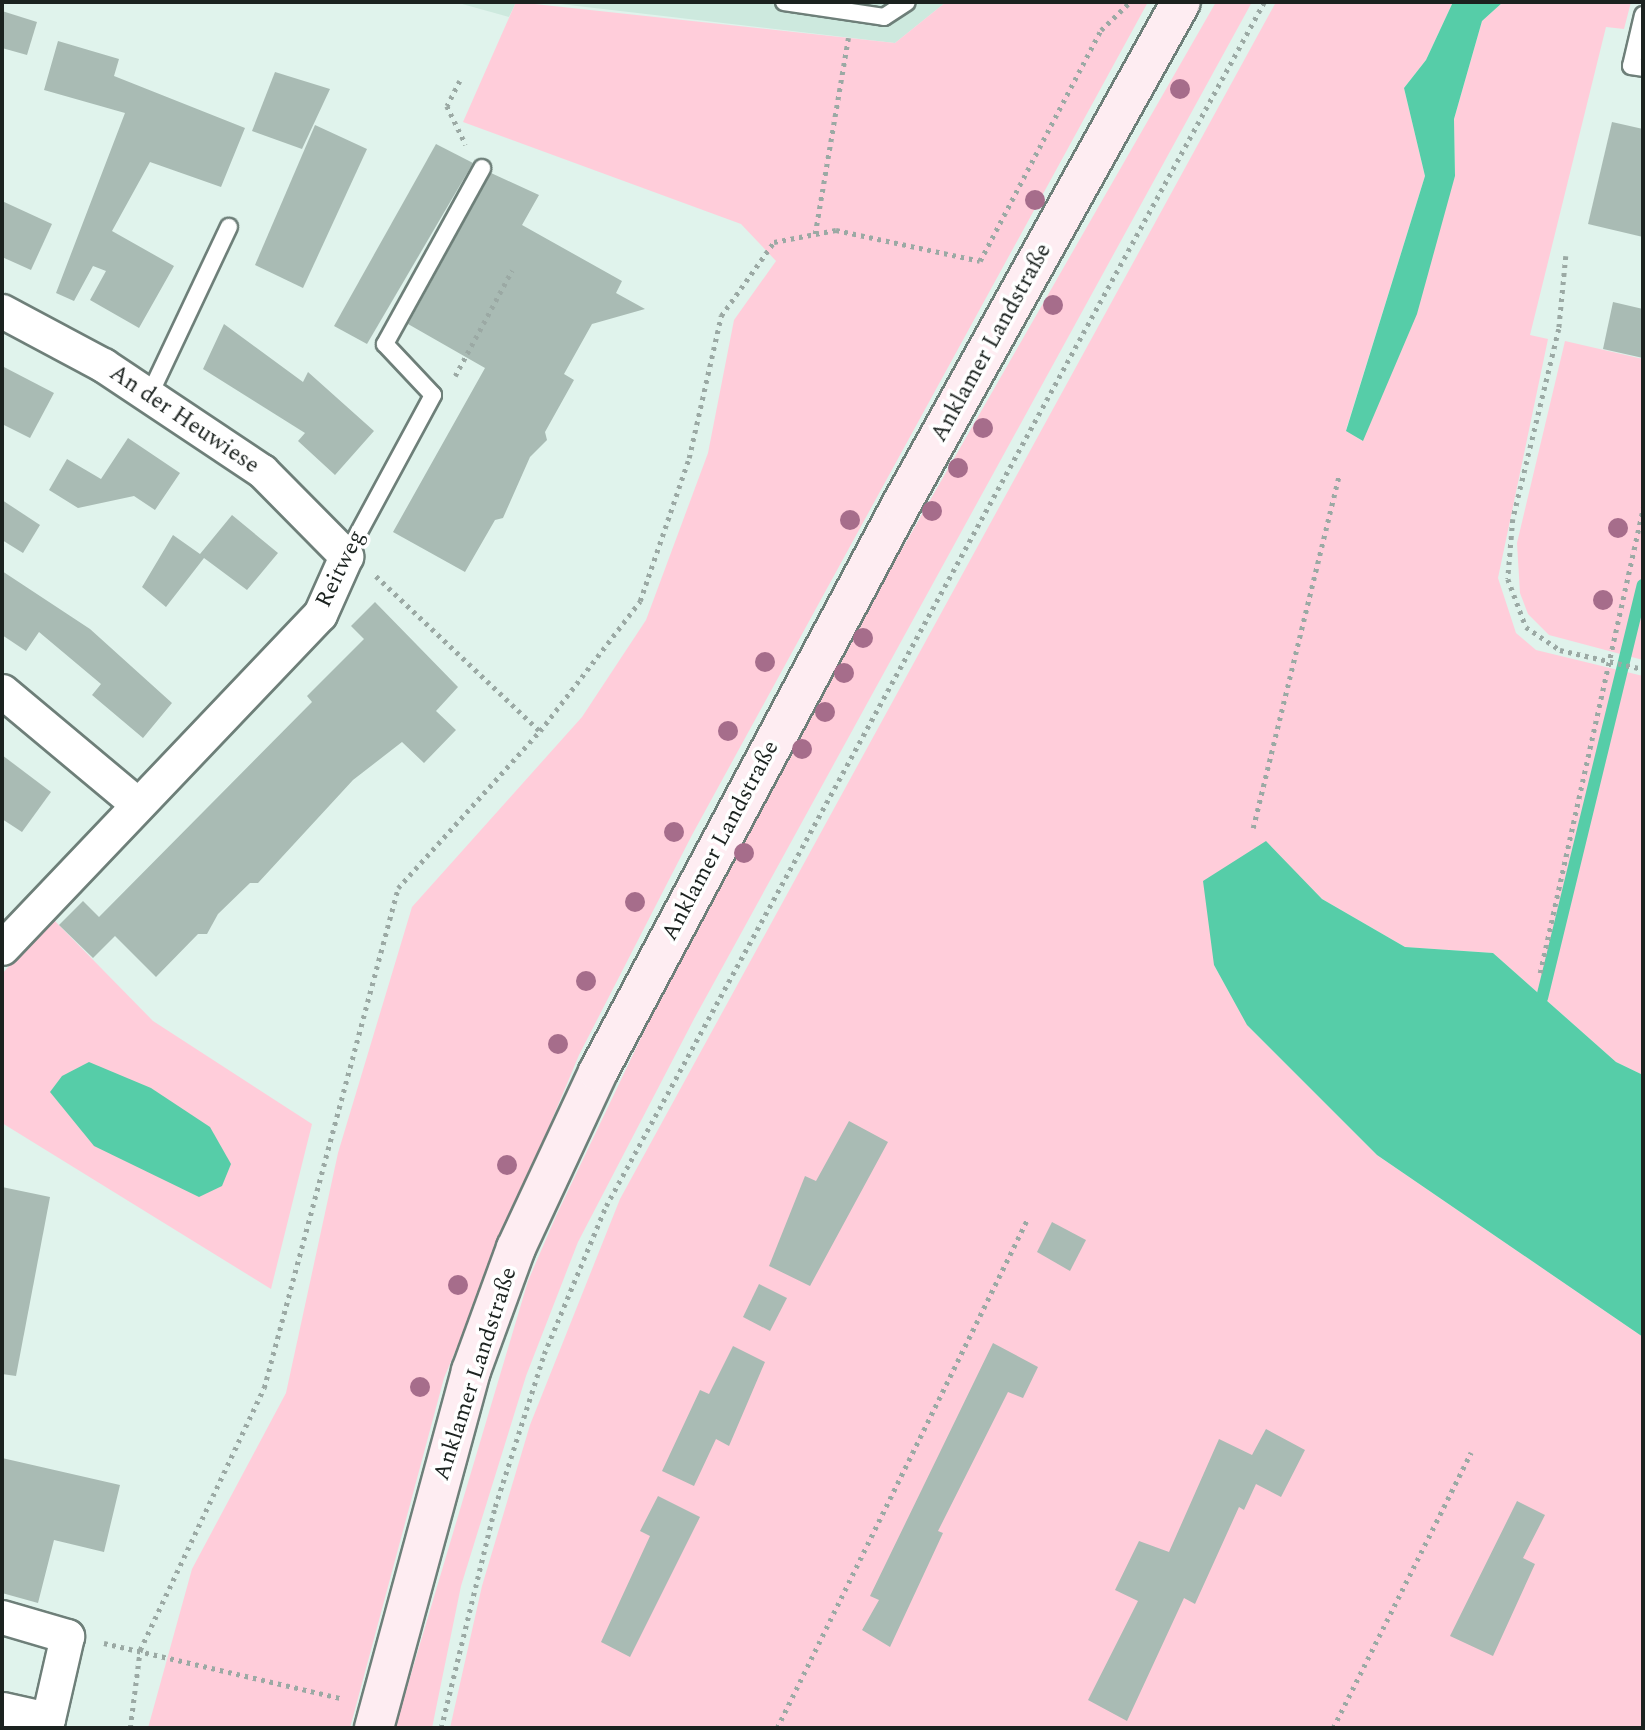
<!DOCTYPE html>
<html>
<head>
<meta charset="utf-8">
<style>
	body { margin:0 }
	#map { position:relative; width:1645px; height:1730px; overflow:hidden; background:#e0f3ec; font-family:Spectral,serif }
	div>[style] { position:absolute }
	[style*='--x'] { left:calc(var(--x)*1px); top:calc(var(--y)*1px); width:calc(var(--w)*1px); rotate:calc(var(--a)*1deg) }
	.built>* { inset:0; background:#cde9de }
	.green>* { inset:0; background:#ffcdda }
	.water>* { inset:0; background:#56cda8 }
	.stream>* { height:12px; margin:-6px; padding:0 6px; transform-origin:6px; border-radius:6px; background:#56cda8 }
	.building>* { inset:0; background:#a9bbb4 }
	.path>* { height:4.5px; margin-top:-2.25px; transform-origin:0; background:repeating-linear-gradient(90deg,#9ba9a4 0 3.5px,transparent 0 8.5px) }
	.roads { filter:drop-shadow(2px 0 #6e7f79) drop-shadow(-2px 0 #6e7f79) drop-shadow(0 2px #6e7f79) drop-shadow(0 -2px #6e7f79) }
	.lane>* { height:16px; margin:-8px; padding:0 8px; transform-origin:8px; border-radius:8px; background:#fff }
	.street>* { height:33px; margin:-16.5px; padding:0 16.5px; transform-origin:16.5px; border-radius:16.5px; background:#fff }
	.secondary>* { height:38px; margin:-19px; padding:0 19px; transform-origin:19px; border-radius:19px; background:#feedf2 }
	.trees>* { width:20px; height:20px; margin:-10px; border-radius:50%; background:#a66d8b }
	span { translate:-50% -50%; white-space:nowrap; text-align:center; line-height:1.15; -webkit-text-stroke:7px #fff; paint-order:stroke }
	.street-label { font-size:23px; color:#1b221f }
	.frame { position:absolute; inset:0; border:4px solid #1b221f; pointer-events:none }
</style>
</head>
<body>
<div id="map">
	<div class="built">
		<div style="clip-path:polygon(455px 2px,516px 2px,509px 17px)"></div>
		<div style="clip-path:polygon(543px 2px,946px 2px,895px 43px)"></div>
	</div>
	<div class="green">
		<div style="clip-path:polygon(516px 2px,895px 43px,946px 2px,1148px 2px,692px 835px,579px 1055px,444px 1378px,350px 1728px,148px 1728px,192px 1569px,286px 1393px,338px 1153px,412px 907px,582px 717px,646px 620px,708px 453px,734px 320px,776px 261px,741px 224px,463px 122px)"></div>
		<div style="clip-path:polygon(1216px 2px,1252px 2px,694px 1019px,578px 1242px,526px 1376px,461px 1586px,432px 1728px,395px 1728px,528px 1281px,556px 1216px,660px 998px,859px 624px)"></div>
		<div style="clip-path:polygon(1276px 2px,1453px 2px,1426px 60px,1404px 88px,1425px 176px,1346px 430px,1362px 441px,1455px 176px,1454px 119px,1482px 21px,1503px 2px,1631px 2px,1624px 29px,1606px 27px,1530px 335px,1548px 339px,1498px 578px,1516px 633px,1536px 650px,1643px 676px,1643px 1075px,1616px 1062px,1493px 953px,1405px 947px,1322px 899px,1266px 842px,1214px 965px,1248px 1026px,1377px 1155px,1643px 1337px,1643px 1728px,450px 1728px,482px 1586px,530px 1425px,620px 1199px)"></div>
		<div style="clip-path:polygon(1565px 341px,1643px 359px,1643px 660px,1549px 635px,1528px 614px,1520px 593px,1517px 543px)"></div>
		<div style="clip-path:polygon(52px 918px,153px 1021px,312px 1124px,271px 1289px,2px 1123px,2px 974px)"></div>
	</div>
	<div class="water">
		<div style="clip-path:polygon(1453px 2px,1503px 2px,1482px 21px,1454px 119px,1455px 176px,1417px 314px,1363px 441px,1346px 431px,1425px 176px,1404px 88px,1426px 60px)"></div>
		<div style="clip-path:polygon(1266px 841px,1322px 899px,1405px 947px,1493px 953px,1616px 1062px,1643px 1075px,1643px 1337px,1377px 1155px,1247px 1025px,1214px 965px,1203px 881px)"></div>
		<div style="clip-path:polygon(89px 1062px,151px 1088px,210px 1127px,231px 1164px,222px 1186px,199px 1197px,94px 1146px,50px 1092px,62px 1076px)"></div>
	</div>
	<div class="stream">
		<div style="--x:1542;--y:998;--w:425;--a:-76.3"></div>
	</div>
	<div class="building">
		<div style="clip-path:polygon(2px 11px,37px 22px,27px 55px,2px 48px)"></div>
		<div style="clip-path:polygon(58px 41px,119px 59px,114px 76px,245px 128px,221px 187px,150px 162px,112px 231px,174px 266px,139px 328px,90px 300px,106px 271px,93px 266px,74px 301px,56px 293px,125px 113px,44px 90px)"></div>
		<div style="clip-path:polygon(275px 72px,330px 89px,302px 149px,252px 131px)"></div>
		<div style="clip-path:polygon(1612px 122px,1643px 129px,1643px 237px,1588px 224px)"></div>
		<div style="clip-path:polygon(315px 125px,367px 149px,303px 288px,255px 265px)"></div>
		<div style="clip-path:polygon(436px 144px,473px 163px,367px 344px,334px 326px)"></div>
		<div style="clip-path:polygon(491px 173px,539px 195px,522px 225px,622px 281px,616px 293px,645px 309px,592px 324px,564px 374px,574px 380px,545px 432px,547px 440px,530px 457px,503px 518px,495px 520px,465px 572px,393px 532px,485px 368px,408px 324px)"></div>
		<div style="clip-path:polygon(2px 201px,52px 224px,31px 270px,2px 257px)"></div>
		<div style="clip-path:polygon(1613px 302px,1643px 309px,1643px 358px,1603px 349px)"></div>
		<div style="clip-path:polygon(224px 324px,303px 382px,308px 372px,374px 431px,335px 475px,298px 441px,305px 433px,203px 369px)"></div>
		<div style="clip-path:polygon(2px 366px,54px 393px,30px 438px,2px 424px)"></div>
		<div style="clip-path:polygon(128px 438px,180px 473px,155px 510px,134px 496px,78px 508px,49px 490px,67px 459px,101px 479px)"></div>
		<div style="clip-path:polygon(2px 500px,40px 525px,23px 553px,2px 540px)"></div>
		<div style="clip-path:polygon(232px 515px,278px 553px,247px 590px,204px 558px,166px 607px,142px 587px,173px 535px,200px 554px)"></div>
		<div style="clip-path:polygon(2px 571px,90px 629px,172px 703px,143px 738px,92px 695px,101px 684px,39px 632px,26px 651px,2px 635px)"></div>
		<div style="clip-path:polygon(375px 602px,458px 687px,436px 711px,456px 730px,424px 763px,402px 742px,353px 780px,258px 883px,250px 883px,218px 914px,207px 934px,198px 934px,156px 977px,115px 936px,93px 958px,59px 925px,83px 901px,99px 917px,312px 702px,307px 696px,364px 639px,351px 626px)"></div>
		<div style="clip-path:polygon(2px 755px,51px 792px,22px 832px,2px 819px)"></div>
		<div style="clip-path:polygon(849px 1121px,888px 1142px,810px 1286px,769px 1266px,805px 1176px,816px 1181px)"></div>
		<div style="clip-path:polygon(2px 1187px,50px 1197px,16px 1376px,2px 1374px)"></div>
		<div style="clip-path:polygon(1052px 1222px,1086px 1240px,1070px 1271px,1037px 1252px)"></div>
		<div style="clip-path:polygon(759px 1284px,787px 1298px,770px 1331px,743px 1317px)"></div>
		<div style="clip-path:polygon(993px 1343px,1038px 1367px,1023px 1398px,1008px 1392px,938px 1531px,943px 1533px,890px 1647px,862px 1630px,879px 1600px,870px 1596px)"></div>
		<div style="clip-path:polygon(733px 1346px,765px 1362px,729px 1446px,716px 1439px,694px 1486px,662px 1471px,700px 1390px,709px 1394px)"></div>
		<div style="clip-path:polygon(1266px 1429px,1305px 1450px,1281px 1497px,1256px 1484px,1244px 1510px,1239px 1507px,1195px 1604px,1184px 1598px,1127px 1721px,1088px 1700px,1138px 1601px,1115px 1590px,1139px 1541px,1169px 1552px,1219px 1439px,1252px 1455px)"></div>
		<div style="clip-path:polygon(2px 1458px,120px 1485px,104px 1552px,54px 1540px,38px 1603px,2px 1593px)"></div>
		<div style="clip-path:polygon(658px 1496px,700px 1517px,630px 1657px,601px 1642px,650px 1536px,640px 1531px)"></div>
		<div style="clip-path:polygon(1517px 1501px,1545px 1515px,1523px 1558px,1535px 1564px,1493px 1656px,1450px 1636px)"></div>
	</div>
	<div class="path">
		<div style="--x:460;--y:81;--w:28;--a:117"></div>
		<div style="--x:447;--y:106;--w:43;--a:64"></div>
		<div style="--x:815;--y:234;--w:199;--a:-80.4"></div>
		<div style="--x:1566;--y:256;--w:73;--a:95.5"></div>
		<div style="--x:1559;--y:329;--w:195;--a:103.6"></div>
		<div style="--x:1513;--y:519;--w:60;--a:94.8"></div>
		<div style="--x:1508;--y:579;--w:51;--a:69.4"></div>
		<div style="--x:1526;--y:627;--w:41;--a:34.1"></div>
		<div style="--x:1560;--y:650;--w:85;--a:12.9"></div>
		<div style="--x:455;--y:376;--w:120;--a:-61.7"></div>
		<div style="--x:376;--y:576;--w:226;--a:43.4"></div>
		<div style="--x:1253;--y:828;--w:363;--a:-76.3"></div>
		<div style="--x:1540;--y:973;--w:477;--a:-77.5"></div>
		<div style="--x:104;--y:1643;--w:243;--a:13.1"></div>
		<div style="--x:130;--y:1728;--w:79;--a:-82.7"></div>
		<div style="--x:140;--y:1650;--w:290;--a:-64.7"></div>
		<div style="--x:264;--y:1388;--w:518;--a:-75"></div>
		<div style="--x:398;--y:888;--w:212;--a:-47.9"></div>
		<div style="--x:540;--y:731;--w:164;--a:-52.4"></div>
		<div style="--x:640;--y:601;--w:151;--a:-71.1"></div>
		<div style="--x:689;--y:458;--w:146;--a:-77.3"></div>
		<div style="--x:721;--y:316;--w:91;--a:-54.4"></div>
		<div style="--x:774;--y:242;--w:63;--a:-11"></div>
		<div style="--x:836;--y:230;--w:147;--a:12.1"></div>
		<div style="--x:980;--y:261;--w:261;--a:-62.4"></div>
		<div style="--x:1101;--y:30;--w:40;--a:-44"></div>
		<div style="--x:441;--y:1728;--w:228;--a:-76.3"></div>
		<div style="--x:495;--y:1507;--w:161;--a:-72.2"></div>
		<div style="--x:544;--y:1354;--w:160;--a:-67.3"></div>
		<div style="--x:606;--y:1206;--w:1372;--a:-61.34"></div>
		<div style="--x:777;--y:1728;--w:566;--a:-63.8"></div>
		<div style="--x:1333;--y:1728;--w:308;--a:-63.4"></div>
	</div>
	<div class="roads">
		<div class="lane">
			<div style="--x:784;--y:2;--w:101;--a:8.5"></div>
			<div style="--x:884;--y:17;--w:27;--a:-33"></div>
			<div style="--x:1643;--y:15;--w:52;--a:103.2"></div>
			<div style="--x:1631;--y:66;--w:12;--a:9"></div>
			<div style="--x:149;--y:396;--w:187;--a:-64.7"></div>
			<div style="--x:346;--y:556;--w:183;--a:-61.6"></div>
			<div style="--x:433;--y:395;--w:70;--a:-133.3"></div>
			<div style="--x:385;--y:344;--w:201;--a:-61.1"></div>
		</div>
		<div class="street">
			<div style="--x:2;--y:311;--w:115;--a:28.1"></div>
			<div style="--x:103;--y:365;--w:191;--a:33.7"></div>
			<div style="--x:262;--y:471;--w:120;--a:45.3"></div>
			<div style="--x:346;--y:556;--w:64;--a:114.1"></div>
			<div style="--x:320;--y:614;--w:461;--a:133.6"></div>
			<div style="--x:2;--y:691;--w:176;--a:39.9"></div>
			<div style="--x:2;--y:1617;--w:68;--a:16.3"></div>
			<div style="--x:67;--y:1636;--w:85;--a:102.9"></div>
			<div style="--x:48;--y:1719;--w:47;--a:-167.7"></div>
		</div>
		<div class="secondary">
			<div style="--x:374;--y:1728;--w:370;--a:-74.8"></div>
			<div style="--x:471;--y:1371;--w:131;--a:-69.9"></div>
			<div style="--x:516;--y:1248;--w:194;--a:-65"></div>
			<div style="--x:598;--y:1072;--w:645;--a:-61.89"></div>
			<div style="--x:902;--y:503;--w:573;--a:-60.89"></div>
		</div>
	</div>
	<div class="trees">
		<div style="left:1180px;top:89px"></div>
		<div style="left:1035px;top:200px"></div>
		<div style="left:1053px;top:305px"></div>
		<div style="left:983px;top:428px"></div>
		<div style="left:958px;top:468px"></div>
		<div style="left:932px;top:511px"></div>
		<div style="left:850px;top:520px"></div>
		<div style="left:1618px;top:528px"></div>
		<div style="left:1603px;top:600px"></div>
		<div style="left:863px;top:638px"></div>
		<div style="left:765px;top:662px"></div>
		<div style="left:844px;top:673px"></div>
		<div style="left:825px;top:712px"></div>
		<div style="left:728px;top:731px"></div>
		<div style="left:802px;top:749px"></div>
		<div style="left:674px;top:832px"></div>
		<div style="left:744px;top:853px"></div>
		<div style="left:635px;top:902px"></div>
		<div style="left:586px;top:981px"></div>
		<div style="left:558px;top:1044px"></div>
		<div style="left:507px;top:1165px"></div>
		<div style="left:458px;top:1285px"></div>
		<div style="left:420px;top:1387px"></div>
	</div>
	<div class="street-label">
		<span style="left:992px;top:343px;rotate:-61deg">Anklamer Landstraße</span>
		<span style="left:184px;top:420px;rotate:34deg">An der Heuwiese</span>
		<span style="left:341px;top:569px;rotate:-64deg">Reitweg</span>
		<span style="left:721px;top:841px;rotate:-62deg">Anklamer Landstraße</span>
		<span style="left:476px;top:1374px;rotate:-72deg">Anklamer Landstraße</span>
	</div>
	<div class="frame"></div>
</div>
</body>
</html>
